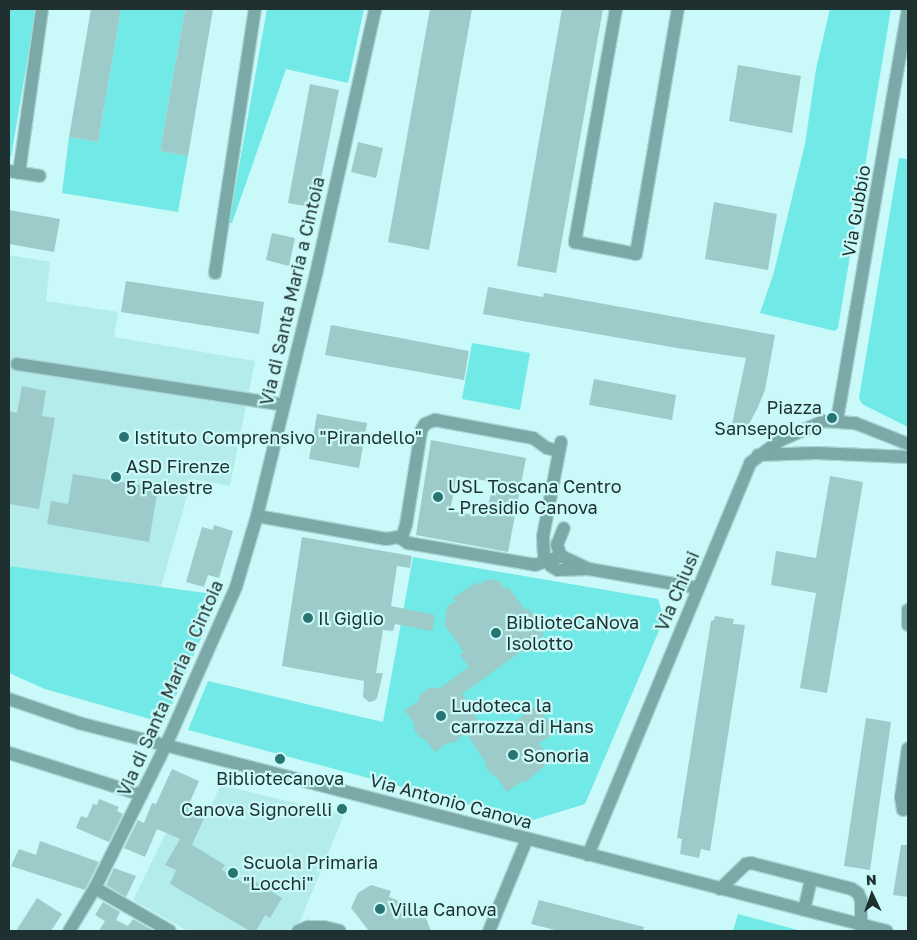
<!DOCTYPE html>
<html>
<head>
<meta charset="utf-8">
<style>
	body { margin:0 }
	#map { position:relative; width:917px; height:940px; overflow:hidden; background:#c9f9f8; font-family:"Golos Text",sans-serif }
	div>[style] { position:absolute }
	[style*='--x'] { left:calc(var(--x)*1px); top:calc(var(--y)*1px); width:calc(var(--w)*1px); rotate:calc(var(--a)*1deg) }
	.built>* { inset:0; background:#b3eceb }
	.green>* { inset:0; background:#70e9e7 }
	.building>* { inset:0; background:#9ccbc9 }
	.roads { filter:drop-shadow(1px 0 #aad5d4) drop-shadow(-1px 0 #aad5d4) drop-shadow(0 1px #aad5d4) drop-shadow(0 -1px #aad5d4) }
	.minor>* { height:12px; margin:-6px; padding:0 6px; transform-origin:6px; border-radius:6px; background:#7aa9a8 }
	.dots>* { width:14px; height:14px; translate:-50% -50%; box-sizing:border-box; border:2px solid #c9f9f8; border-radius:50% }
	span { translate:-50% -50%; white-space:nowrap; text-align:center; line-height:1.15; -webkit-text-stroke:4.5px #c9f9f8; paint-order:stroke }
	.street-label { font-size:18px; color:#1e3130 }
	.poi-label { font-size:18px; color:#1e3130 }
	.right { translate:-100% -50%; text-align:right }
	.left { translate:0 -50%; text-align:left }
	.frame { position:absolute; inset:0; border:10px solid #1e3130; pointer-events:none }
	.north { position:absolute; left:847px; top:870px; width:50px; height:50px; -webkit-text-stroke:4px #c9f9f8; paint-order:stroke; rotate:357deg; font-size:14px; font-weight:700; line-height:20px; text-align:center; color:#1e3130 }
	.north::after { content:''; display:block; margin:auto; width:18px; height:22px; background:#1e3130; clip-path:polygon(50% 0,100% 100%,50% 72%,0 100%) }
</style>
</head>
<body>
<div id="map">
	<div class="built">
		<div style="clip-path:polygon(9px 255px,50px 262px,46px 301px,118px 312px,114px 337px,255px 361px,230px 486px,192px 479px,161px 587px,9px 566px)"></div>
		<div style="clip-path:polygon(221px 785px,344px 815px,300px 921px,287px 931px,188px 931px,133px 900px,166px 833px,191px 845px)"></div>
	</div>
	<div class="green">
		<div style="clip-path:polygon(9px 9px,36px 9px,11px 157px,9px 156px)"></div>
		<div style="clip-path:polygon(121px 9px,185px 9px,160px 151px,188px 156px,178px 212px,62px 193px,69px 137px,98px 142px)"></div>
		<div style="clip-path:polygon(267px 9px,364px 9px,348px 83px,286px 69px,232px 223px,229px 223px)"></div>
		<div style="clip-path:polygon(830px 9px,891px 9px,838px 328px,835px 331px,760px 313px,774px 272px,805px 144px,816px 69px)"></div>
		<div style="clip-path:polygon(899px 158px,908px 159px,908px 427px,862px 404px,859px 398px)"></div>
		<div style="clip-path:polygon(472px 343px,530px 353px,520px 410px,462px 399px)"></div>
		<div style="clip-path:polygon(413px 557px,658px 599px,664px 619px,585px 804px,530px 821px,188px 730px,208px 681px,383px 722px)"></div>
		<div style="clip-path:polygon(9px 566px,220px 595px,164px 723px,45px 689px,9px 673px)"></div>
		<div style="clip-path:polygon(738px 914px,801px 931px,733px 931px)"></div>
	</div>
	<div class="building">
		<div style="clip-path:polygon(91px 9px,121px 9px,98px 142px,69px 137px)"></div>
		<div style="clip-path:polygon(185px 9px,213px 9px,188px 156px,160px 151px)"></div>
		<div style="clip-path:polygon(430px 9px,472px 9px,429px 250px,388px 242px)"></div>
		<div style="clip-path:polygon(562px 9px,603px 9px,556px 273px,517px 266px)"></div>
		<div style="clip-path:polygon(738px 65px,801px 76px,792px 133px,729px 121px)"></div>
		<div style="clip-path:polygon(310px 84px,339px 90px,315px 208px,288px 203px)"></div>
		<div style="clip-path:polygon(358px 142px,383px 148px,376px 178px,351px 172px)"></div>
		<div style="clip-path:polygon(714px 202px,777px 214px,768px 270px,705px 259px)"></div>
		<div style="clip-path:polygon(9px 210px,60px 219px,54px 252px,9px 244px)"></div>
		<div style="clip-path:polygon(272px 233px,295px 238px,289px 266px,266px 260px)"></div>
		<div style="clip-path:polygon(126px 281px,264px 302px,259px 334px,121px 312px)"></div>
		<div style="clip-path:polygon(488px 287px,543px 297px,544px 293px,775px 335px,765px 390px,757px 409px,748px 426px,732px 424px,746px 358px,677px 348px,483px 314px)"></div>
		<div style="clip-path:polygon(331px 325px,469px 351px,464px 380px,325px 355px)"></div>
		<div style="clip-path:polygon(594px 379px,676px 395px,672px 420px,589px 405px)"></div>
		<div style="clip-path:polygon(22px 386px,46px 391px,42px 416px,55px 418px,39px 509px,9px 504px,9px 411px,17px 413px)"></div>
		<div style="clip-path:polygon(317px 414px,367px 423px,359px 468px,309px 459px)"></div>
		<div style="clip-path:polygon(evenodd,431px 440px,526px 458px,508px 552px,416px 535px,431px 440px,457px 476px,493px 482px,486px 517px,450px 511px,457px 476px)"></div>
		<div style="clip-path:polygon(73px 474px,158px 488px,149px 542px,47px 524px,51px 501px,68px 504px)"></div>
		<div style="clip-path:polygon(830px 476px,863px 482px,827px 693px,800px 688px,816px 593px,771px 585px,776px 551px,816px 558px)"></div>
		<div style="clip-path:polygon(214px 525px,233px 531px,219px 578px,208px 575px,204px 587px,186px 582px,202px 527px,213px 530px)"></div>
		<div style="clip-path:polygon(302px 537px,412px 556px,410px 568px,397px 566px,391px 606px,435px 615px,432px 631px,395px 624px,393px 631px,383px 630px,376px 673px,383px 673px,377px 698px,374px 701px,369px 702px,363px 697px,364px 681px,282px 666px)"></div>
		<div style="clip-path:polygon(488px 579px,499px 581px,504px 588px,509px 588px,525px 610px,528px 608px,539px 624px,537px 626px,544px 635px,462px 694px,468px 703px,468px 706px,489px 736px,501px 727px,505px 728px,537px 706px,556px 732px,539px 743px,550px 761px,526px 782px,522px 781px,507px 792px,496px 776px,493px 775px,486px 767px,487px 764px,466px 733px,454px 743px,449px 742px,435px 752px,425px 739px,420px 738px,414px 729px,415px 724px,404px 710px,419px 701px,419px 695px,429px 688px,440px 688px,469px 667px,460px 655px,464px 652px,445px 625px,447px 606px,456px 601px,453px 598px,477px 582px,479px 585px)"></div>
		<div style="clip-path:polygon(715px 616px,734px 619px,733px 624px,745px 625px,710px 851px,701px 849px,699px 858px,680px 854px,682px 839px,677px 838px,711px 621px,714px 620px)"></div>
		<div style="clip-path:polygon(866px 718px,891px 722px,870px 870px,844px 866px)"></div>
		<div style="clip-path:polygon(172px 769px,199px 781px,189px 804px,207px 812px,192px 845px,225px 865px,222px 870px,247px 885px,251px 879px,282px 898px,270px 918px,265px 915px,256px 931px,250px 931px,170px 884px,176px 870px,165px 865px,180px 839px,157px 829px,145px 857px,124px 848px,138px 820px,144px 823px,152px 803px,156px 804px)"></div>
		<div style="clip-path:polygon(99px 799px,119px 807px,117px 811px,123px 814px,109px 842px,76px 828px,81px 816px,87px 818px,93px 804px,97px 805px)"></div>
		<div style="clip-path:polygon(40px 841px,99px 862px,85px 890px,11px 866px,19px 849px,36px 855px)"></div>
		<div style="clip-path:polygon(901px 845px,908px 845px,908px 897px,893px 895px)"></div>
		<div style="clip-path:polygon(114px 868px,136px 876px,126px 897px,106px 885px)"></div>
		<div style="clip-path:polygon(371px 885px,391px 891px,389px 897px,397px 900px,400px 906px,426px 918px,431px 931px,369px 931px,351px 908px,358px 893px)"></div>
		<div style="clip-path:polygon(37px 898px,62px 914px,51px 931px,16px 931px)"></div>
		<div style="clip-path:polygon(539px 900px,644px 927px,643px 931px,559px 931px,531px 924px)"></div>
		<div style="clip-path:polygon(103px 902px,120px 912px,116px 920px,128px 926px,133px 919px,154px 931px,99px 931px,105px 921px,95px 915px)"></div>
	</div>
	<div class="roads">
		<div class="minor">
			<div style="--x:616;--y:9;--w:237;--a:100"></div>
			<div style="--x:575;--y:242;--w:62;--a:11.1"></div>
			<div style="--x:636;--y:254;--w:249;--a:-80.3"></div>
			<div style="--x:9;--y:171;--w:31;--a:9"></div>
			<div style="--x:19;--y:173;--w:166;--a:-82"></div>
			<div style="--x:215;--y:273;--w:267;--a:-81.4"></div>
			<div style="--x:17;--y:364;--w:270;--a:8.7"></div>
			<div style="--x:837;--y:420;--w:417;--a:-80.2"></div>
			<div style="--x:561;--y:442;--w:96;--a:100.8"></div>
			<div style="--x:543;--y:536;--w:21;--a:87"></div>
			<div style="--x:544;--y:557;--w:11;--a:52"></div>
			<div style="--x:551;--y:566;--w:8;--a:30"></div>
			<div style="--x:558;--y:570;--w:31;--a:-2"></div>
			<div style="--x:758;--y:455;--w:58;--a:-2"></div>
			<div style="--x:816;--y:453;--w:92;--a:2.5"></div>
			<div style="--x:257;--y:516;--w:131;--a:10.1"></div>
			<div style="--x:386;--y:539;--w:13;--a:-9"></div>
			<div style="--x:399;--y:537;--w:5;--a:-37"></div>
			<div style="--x:403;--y:534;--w:9;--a:-72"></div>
			<div style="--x:406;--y:525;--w:95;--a:-80.9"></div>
			<div style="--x:421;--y:431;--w:8;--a:-60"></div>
			<div style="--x:425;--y:424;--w:11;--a:-22"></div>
			<div style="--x:435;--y:420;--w:100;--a:10.4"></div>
			<div style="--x:533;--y:438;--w:17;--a:36"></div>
			<div style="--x:547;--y:448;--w:12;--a:14"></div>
			<div style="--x:399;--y:537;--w:11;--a:34"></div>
			<div style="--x:408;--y:543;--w:129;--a:9.8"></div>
			<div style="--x:535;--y:565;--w:28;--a:-19"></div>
			<div style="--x:561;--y:556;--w:31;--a:25"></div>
			<div style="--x:589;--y:569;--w:111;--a:9.9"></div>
			<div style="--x:561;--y:556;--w:12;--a:-110"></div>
			<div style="--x:557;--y:545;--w:18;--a:-68"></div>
			<div style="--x:908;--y:610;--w:15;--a:90"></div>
			<div style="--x:9;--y:699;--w:74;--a:18.9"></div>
			<div style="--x:79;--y:723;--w:834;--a:14.44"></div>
			<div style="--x:9;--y:753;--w:139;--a:17.5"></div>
			<div style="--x:903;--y:810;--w:13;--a:-99"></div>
			<div style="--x:901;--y:797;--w:49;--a:-81.9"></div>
			<div style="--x:588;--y:855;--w:424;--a:-67.5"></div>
			<div style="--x:750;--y:463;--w:36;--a:-37"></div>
			<div style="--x:779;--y:441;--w:49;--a:-24"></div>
			<div style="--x:824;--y:421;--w:31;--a:4"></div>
			<div style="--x:855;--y:423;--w:57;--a:21.6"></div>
			<div style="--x:95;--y:888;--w:86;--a:29.8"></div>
			<div style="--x:720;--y:889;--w:36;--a:-44"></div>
			<div style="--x:746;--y:864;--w:5;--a:-11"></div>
			<div style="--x:751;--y:863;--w:104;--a:14.4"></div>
			<div style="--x:852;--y:889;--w:7;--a:34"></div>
			<div style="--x:858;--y:893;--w:8;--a:67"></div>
			<div style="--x:861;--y:900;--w:31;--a:90"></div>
			<div style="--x:804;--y:910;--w:32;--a:-77"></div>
			<div style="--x:69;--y:931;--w:50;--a:-58.8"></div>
			<div style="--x:95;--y:888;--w:160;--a:-63.6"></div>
			<div style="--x:166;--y:745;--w:173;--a:-66.1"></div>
			<div style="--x:236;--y:587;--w:74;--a:-73.5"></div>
			<div style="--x:257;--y:516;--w:249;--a:-76.3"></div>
			<div style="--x:316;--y:274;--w:271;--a:-77.4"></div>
			<div style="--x:298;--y:931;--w:11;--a:-22"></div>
			<div style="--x:308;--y:927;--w:16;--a:0"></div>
			<div style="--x:324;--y:927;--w:16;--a:14"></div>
			<div style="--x:489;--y:931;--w:100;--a:-67.6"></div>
		</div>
	</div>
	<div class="dots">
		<div style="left:832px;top:418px;background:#297472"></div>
		<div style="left:124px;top:437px;background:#297472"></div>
		<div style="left:116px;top:477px;background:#297472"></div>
		<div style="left:438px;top:497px;background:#297472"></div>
		<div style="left:308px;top:618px;background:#297472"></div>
		<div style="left:496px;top:633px;background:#297472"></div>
		<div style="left:441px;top:716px;background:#297472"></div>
		<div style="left:513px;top:755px;background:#297472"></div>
		<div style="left:280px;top:759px;background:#297472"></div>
		<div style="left:342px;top:809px;background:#297472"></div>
		<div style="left:233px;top:873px;background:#297472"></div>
		<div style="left:380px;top:909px;background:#297472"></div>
	</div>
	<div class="street-label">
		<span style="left:856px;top:211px;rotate:-80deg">Via Gubbio</span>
		<span style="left:292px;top:291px;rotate:-77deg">Via di Santa Maria a Cintoia</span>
		<span style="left:677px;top:591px;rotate:-67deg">Via Chiusi</span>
		<span style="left:170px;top:688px;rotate:-66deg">Via di Santa Maria a Cintoia</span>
		<span style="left:451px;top:801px;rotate:15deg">Via Antonio Canova</span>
	</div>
	<div class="poi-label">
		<span class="right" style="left:822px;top:418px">Piazza<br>Sansepolcro</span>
		<span class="left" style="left:134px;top:437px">Istituto Comprensivo "Pirandello"</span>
		<span class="left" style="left:126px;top:477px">ASD Firenze<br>5 Palestre</span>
		<span class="left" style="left:448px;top:497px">USL Toscana Centro<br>- Presidio Canova</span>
		<span class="left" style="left:318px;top:618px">Il Giglio</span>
		<span class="left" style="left:506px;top:633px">BiblioteCaNova<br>Isolotto</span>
		<span class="left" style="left:451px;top:716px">Ludoteca la<br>carrozza di Hans</span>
		<span class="left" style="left:523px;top:755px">Sonoria</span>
		<span style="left:280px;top:778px">Bibliotecanova</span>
		<span class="right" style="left:332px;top:809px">Canova Signorelli</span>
		<span class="left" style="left:243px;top:873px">Scuola Primaria<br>"Locchi"</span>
		<span class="left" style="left:390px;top:909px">Villa Canova</span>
	</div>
	<div class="frame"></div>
	<div class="north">N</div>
</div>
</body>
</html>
